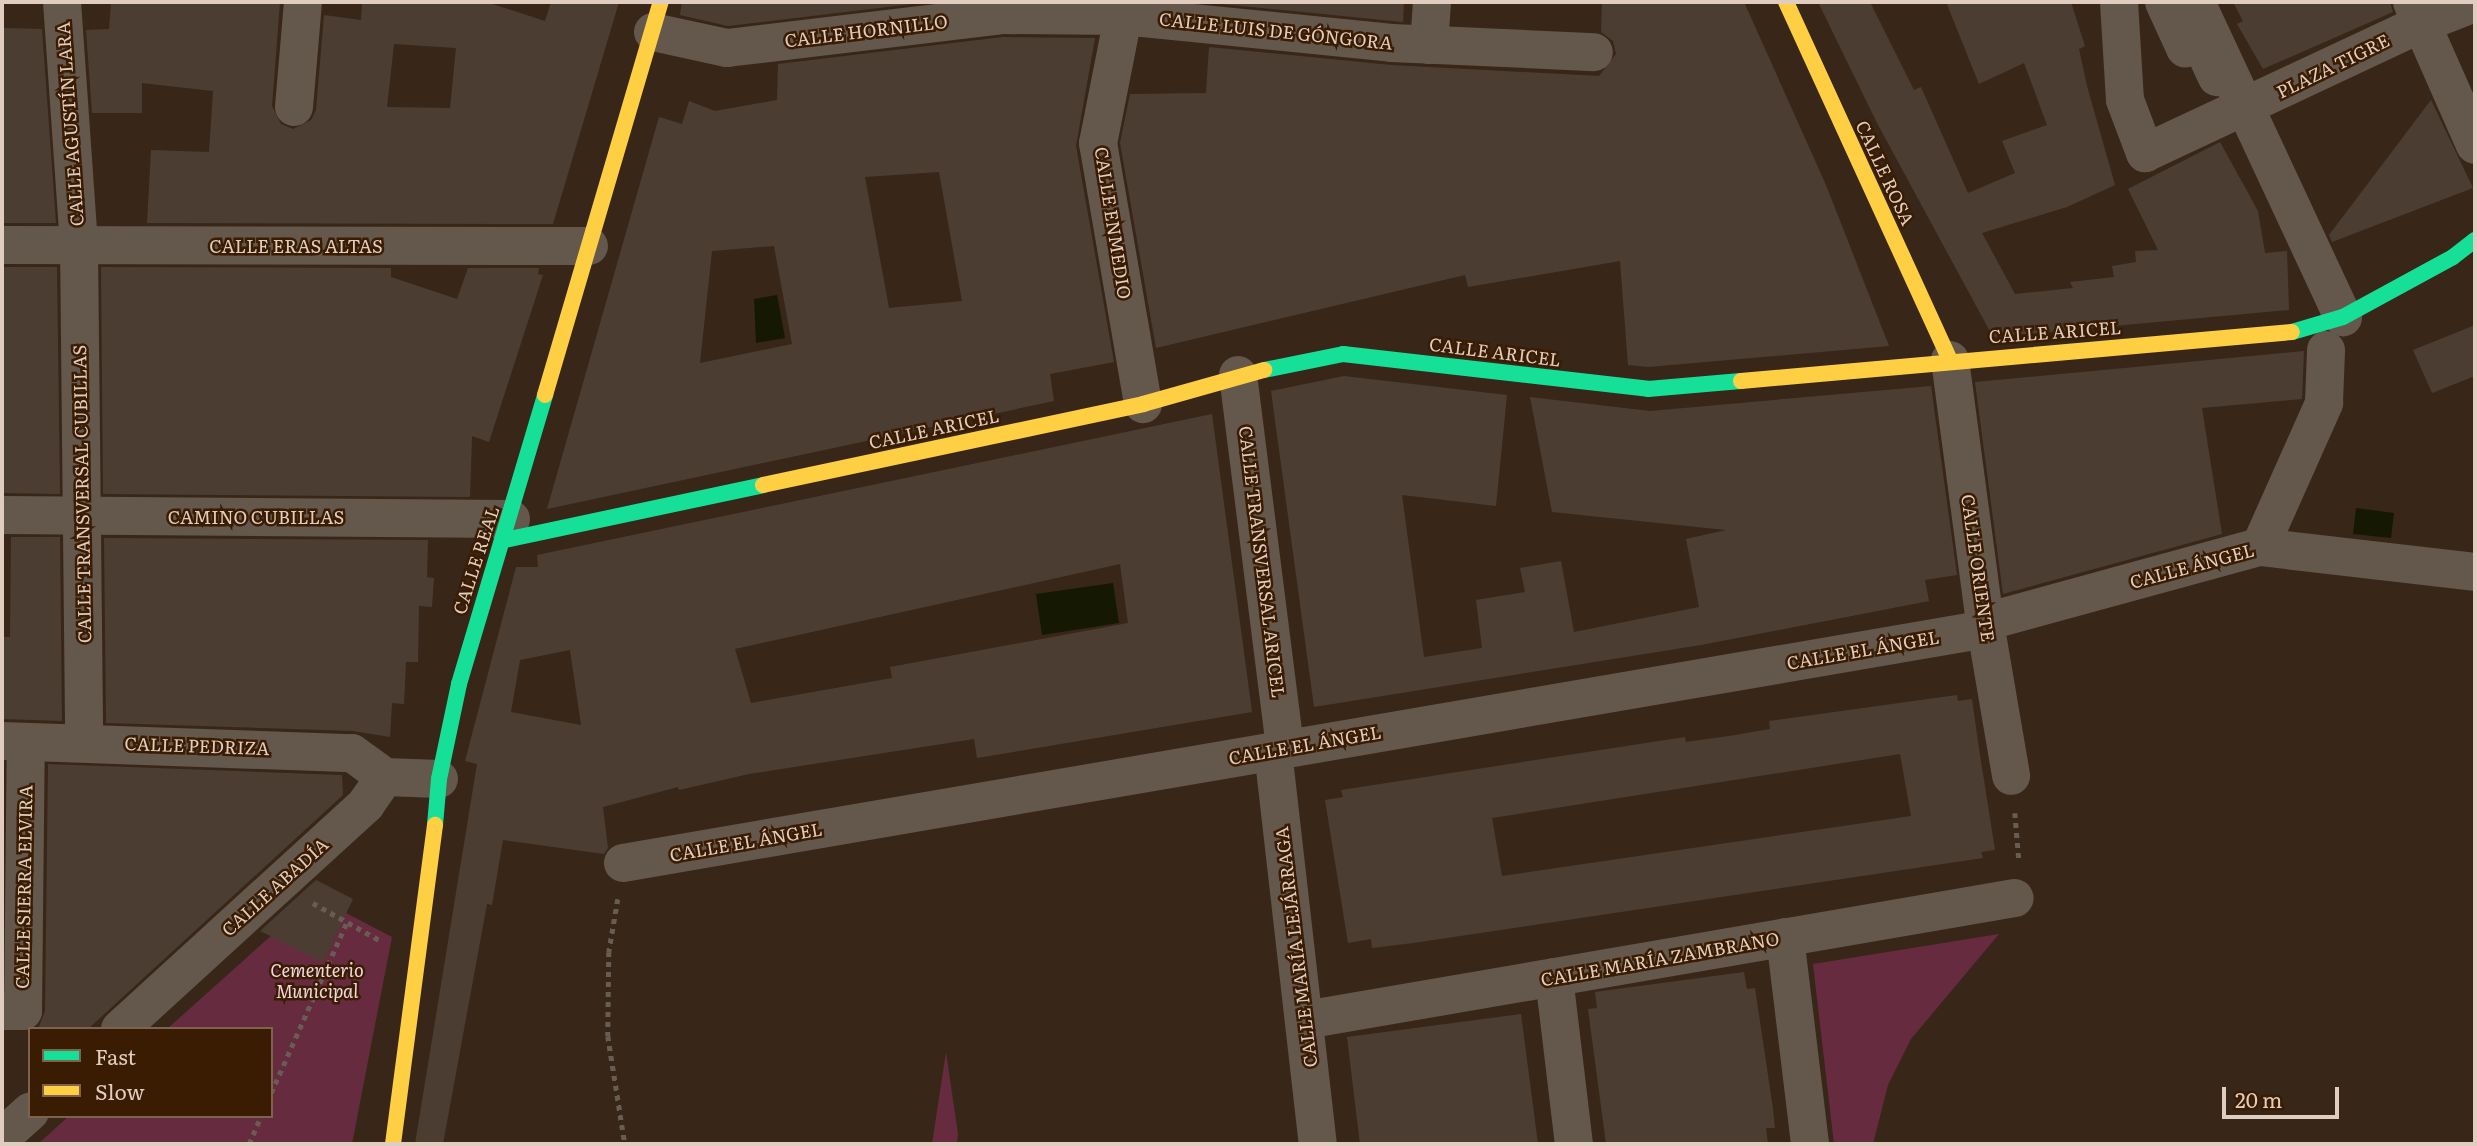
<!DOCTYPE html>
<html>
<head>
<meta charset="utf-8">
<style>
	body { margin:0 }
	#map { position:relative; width:2477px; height:1146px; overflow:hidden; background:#382719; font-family:Literata,serif }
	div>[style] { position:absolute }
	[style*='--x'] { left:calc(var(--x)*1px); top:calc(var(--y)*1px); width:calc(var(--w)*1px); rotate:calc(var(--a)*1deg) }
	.green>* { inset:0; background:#672b3f }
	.water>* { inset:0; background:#151802 }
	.building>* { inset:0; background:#4c3d33 }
	.path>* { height:4.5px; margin-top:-2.25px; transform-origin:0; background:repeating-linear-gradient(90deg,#685d53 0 5px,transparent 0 10px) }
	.street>* { height:38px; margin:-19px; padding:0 19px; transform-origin:19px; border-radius:19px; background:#64574c }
	.fast>* { height:16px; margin:-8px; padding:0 8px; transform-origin:8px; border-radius:8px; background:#16e098 }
	.slow>* { height:16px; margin:-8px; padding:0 8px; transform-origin:8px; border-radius:8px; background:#ffcf43 }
	span { translate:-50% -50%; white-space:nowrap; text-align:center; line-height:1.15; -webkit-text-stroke:5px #3a1c02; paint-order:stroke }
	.street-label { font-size:18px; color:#e1cdbf }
	.park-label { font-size:18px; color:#f0d7de; font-style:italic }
	.frame { position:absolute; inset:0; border:4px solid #e1cdbf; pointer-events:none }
	.legend { position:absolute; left:28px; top:1027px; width:245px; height:91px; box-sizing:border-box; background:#3a1c02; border:2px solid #7d634e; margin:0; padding:9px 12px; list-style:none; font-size:21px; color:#e1cdbf }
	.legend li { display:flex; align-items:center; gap:14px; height:35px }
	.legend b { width:35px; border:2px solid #7d634e }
	.scale { position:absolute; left:2222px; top:1087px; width:117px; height:32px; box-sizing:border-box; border:4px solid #e1cdbf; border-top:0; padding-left:9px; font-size:21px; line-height:24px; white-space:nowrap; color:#e1cdbf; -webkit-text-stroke:5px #3a1c02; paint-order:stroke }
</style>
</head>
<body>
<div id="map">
	<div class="green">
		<div style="clip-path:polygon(323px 901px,392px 937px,352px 1144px,38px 1144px,69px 1116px,271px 1116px,271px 1029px,167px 1029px,301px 909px)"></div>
		<div style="clip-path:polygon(1999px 934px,1911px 1039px,1888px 1085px,1873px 1144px,1834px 1144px,1813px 964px)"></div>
		<div style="clip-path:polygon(946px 1052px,958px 1134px,957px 1144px,932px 1144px)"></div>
	</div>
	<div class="water">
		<div style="clip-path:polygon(777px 295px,785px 338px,756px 343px,754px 299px)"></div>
		<div style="clip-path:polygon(2356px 508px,2394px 513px,2391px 538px,2353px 534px)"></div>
		<div style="clip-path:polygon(1113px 583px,1119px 623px,1042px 635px,1036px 594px)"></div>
	</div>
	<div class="building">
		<div style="clip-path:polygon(evenodd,111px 2px,280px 2px,272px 106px,281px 124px,293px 129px,311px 120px,316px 110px,324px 15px,361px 20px,362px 2px,486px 2px,545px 21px,551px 2px,619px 2px,553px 224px,147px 223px,151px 150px,209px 152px,213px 91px,142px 83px,142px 113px,92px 113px,86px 30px,109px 29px,111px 2px,394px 44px,456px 48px,450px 108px,387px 107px,394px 44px)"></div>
		<div style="clip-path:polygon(682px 2px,929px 2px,728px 26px,680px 15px)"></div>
		<div style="clip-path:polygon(1211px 2px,1404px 2px,1403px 22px,1211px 3px)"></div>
		<div style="clip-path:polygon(1602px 2px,1744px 2px,1826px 185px,1889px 346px,1648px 367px,1628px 365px,1620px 261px,1468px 287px,1465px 275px,1156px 348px,1120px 143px,1130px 94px,1206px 93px,1209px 47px,1391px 65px,1599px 76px,1616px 54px,1613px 41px,1601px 32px)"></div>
		<div style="clip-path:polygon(1818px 2px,1870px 2px,1914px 90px,1921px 87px,1968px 193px,2015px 173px,2002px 141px,2047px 125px,2024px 63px,1979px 84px,1946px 2px,2071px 2px,2085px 46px,2079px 49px,2087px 86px,2115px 185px,2067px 207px,1982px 233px,2015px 294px,2073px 288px,2070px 282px,2114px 277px,2112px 266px,2136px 262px,2135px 251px,2158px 250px,2128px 189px,2220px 142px,2258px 211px,2265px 253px,2287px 251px,2289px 310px,1993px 337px,1877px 123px)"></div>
		<div style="clip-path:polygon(2233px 2px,2390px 2px,2393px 12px,2263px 69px,2237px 24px,2243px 21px)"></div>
		<div style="clip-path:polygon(2px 28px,42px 29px,56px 223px,2px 223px)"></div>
		<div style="clip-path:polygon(evenodd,1003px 37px,1095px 38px,1076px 146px,1114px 362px,1050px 374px,1054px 401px,547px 509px,659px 117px,682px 124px,689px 101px,715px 111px,777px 100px,778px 64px,1003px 37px,939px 172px,962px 301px,889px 308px,865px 177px,939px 172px,1003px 37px,774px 246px,792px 344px,700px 363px,712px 251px,774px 246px)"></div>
		<div style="clip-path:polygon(2431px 100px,2473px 188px,2332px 242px,2329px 235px)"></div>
		<div style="clip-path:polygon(2px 267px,57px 267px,60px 494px,2px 493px)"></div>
		<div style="clip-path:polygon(101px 267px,391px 268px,391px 277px,457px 299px,468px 268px,539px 268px,538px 274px,543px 275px,489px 442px,472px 436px,470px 497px,103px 494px)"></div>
		<div style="clip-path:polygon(2475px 325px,2475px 376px,2432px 393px,2413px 350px)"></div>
		<div style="clip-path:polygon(2304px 351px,2302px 399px,2202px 408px,2222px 534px,2003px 594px,1975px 382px)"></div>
		<div style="clip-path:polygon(1344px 376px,1507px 395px,1496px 506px,1402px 495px,1424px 657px,1482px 648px,1476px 600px,1525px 592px,1520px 568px,1561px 561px,1574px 632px,1699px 607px,1686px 539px,1726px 530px,1552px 512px,1530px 397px,1650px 411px,1931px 386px,1957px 575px,1925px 580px,1929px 601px,1701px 645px,1314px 707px,1271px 391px)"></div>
		<div style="clip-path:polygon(evenodd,1212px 414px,1252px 712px,977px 758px,974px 739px,749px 774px,679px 790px,678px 787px,603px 807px,608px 848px,604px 854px,503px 840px,492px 905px,487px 904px,443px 1144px,415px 1144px,477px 764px,465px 761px,516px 567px,538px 567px,537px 555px,1212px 414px,1120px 564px,1128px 623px,890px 667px,892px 678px,751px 703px,735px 649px,1120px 564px,1212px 414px,570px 650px,581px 725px,511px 712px,520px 660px,570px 650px)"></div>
		<div style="clip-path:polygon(11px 537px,60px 537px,62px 721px,2px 719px,2px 637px,10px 637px)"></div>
		<div style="clip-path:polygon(104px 538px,428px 540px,427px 577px,434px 578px,432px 607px,419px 606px,418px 662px,406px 662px,404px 704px,392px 703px,390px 737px,353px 731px,106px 723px)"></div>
		<div style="clip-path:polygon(evenodd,1957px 695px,1958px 701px,1972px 699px,1978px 742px,1995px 850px,1981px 852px,1983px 858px,1413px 943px,1372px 948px,1371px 939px,1348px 943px,1325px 800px,1343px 797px,1341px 790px,1685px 737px,1686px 742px,1729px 736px,1770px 729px,1769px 721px,1957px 695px,1900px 754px,1911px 816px,1502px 876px,1492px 818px,1900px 754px)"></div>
		<div style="clip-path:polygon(48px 764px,342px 775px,343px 795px,88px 1029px,38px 1029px,45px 1011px)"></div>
		<div style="clip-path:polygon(316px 880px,353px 899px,323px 962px,260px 931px)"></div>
		<div style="clip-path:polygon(1744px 972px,1747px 989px,1755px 988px,1773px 1109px,1775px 1128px,1766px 1128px,1768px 1144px,1606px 1144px,1588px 1009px,1597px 1008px,1595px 992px)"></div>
		<div style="clip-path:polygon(1521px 1014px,1538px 1144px,1360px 1144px,1347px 1037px)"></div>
	</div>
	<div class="path">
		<div style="--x:2015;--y:813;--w:47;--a:85.1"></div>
		<div style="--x:618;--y:899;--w:54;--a:99.6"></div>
		<div style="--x:609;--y:952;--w:84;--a:90.7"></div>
		<div style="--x:608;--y:1036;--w:109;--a:81.1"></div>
		<div style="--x:313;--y:903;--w:78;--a:29.2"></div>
		<div style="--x:271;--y:1093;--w:185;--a:-66.1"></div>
		<div style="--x:249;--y:1144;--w:30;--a:-67"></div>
	</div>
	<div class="street">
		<div style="--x:62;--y:2;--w:244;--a:86"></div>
		<div style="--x:79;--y:245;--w:497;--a:89.4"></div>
		<div style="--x:1126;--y:2;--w:144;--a:101.2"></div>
		<div style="--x:1098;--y:143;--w:265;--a:80.2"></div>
		<div style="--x:2119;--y:2;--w:98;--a:86.5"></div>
		<div style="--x:2125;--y:100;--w:57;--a:69.3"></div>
		<div style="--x:2145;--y:153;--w:305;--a:-25.1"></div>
		<div style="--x:2421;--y:24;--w:58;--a:-21.3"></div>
		<div style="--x:2164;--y:2;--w:51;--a:65.5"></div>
		<div style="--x:2185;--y:48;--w:17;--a:-25"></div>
		<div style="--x:2200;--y:41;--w:40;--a:65"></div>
		<div style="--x:2196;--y:2;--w:348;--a:65"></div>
		<div style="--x:2412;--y:2;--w:156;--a:66.2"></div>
		<div style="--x:653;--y:32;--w:76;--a:12.2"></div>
		<div style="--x:727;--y:48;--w:277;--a:-6.8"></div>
		<div style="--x:1002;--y:15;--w:121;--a:0.5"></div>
		<div style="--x:1123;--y:16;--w:270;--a:5.7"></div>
		<div style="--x:1392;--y:43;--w:202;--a:2.6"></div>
		<div style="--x:1429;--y:45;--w:43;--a:-86"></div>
		<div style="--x:294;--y:107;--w:105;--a:-85.1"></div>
		<div style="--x:2;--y:245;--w:587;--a:0.1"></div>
		<div style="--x:1950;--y:360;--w:271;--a:82.4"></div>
		<div style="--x:1986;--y:629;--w:149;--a:80.3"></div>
		<div style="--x:1238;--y:375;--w:377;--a:82.8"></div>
		<div style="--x:2;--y:515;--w:509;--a:0.45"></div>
		<div style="--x:2260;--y:547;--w:158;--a:-66"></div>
		<div style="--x:2324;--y:403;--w:53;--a:-87.8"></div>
		<div style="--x:1996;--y:619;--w:274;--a:-15.3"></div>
		<div style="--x:2260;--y:547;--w:216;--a:6.6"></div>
		<div style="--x:2;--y:741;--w:350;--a:2"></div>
		<div style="--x:352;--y:753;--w:41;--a:36"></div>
		<div style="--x:1273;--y:751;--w:396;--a:83.5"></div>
		<div style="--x:623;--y:863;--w:1383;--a:-9.74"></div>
		<div style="--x:1785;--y:937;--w:209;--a:83.1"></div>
		<div style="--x:1554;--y:977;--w:168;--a:83.2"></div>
		<div style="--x:2;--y:1011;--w:21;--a:0"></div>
		<div style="--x:23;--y:1011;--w:269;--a:-89.4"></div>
		<div style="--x:1305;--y:1020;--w:720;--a:-9.75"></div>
		<div style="--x:120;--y:1029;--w:333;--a:-42.4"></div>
		<div style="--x:366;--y:804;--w:33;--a:-55"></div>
		<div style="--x:385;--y:777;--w:54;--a:2.1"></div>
		<div style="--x:2;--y:1137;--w:38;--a:-42"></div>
	</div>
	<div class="fast">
		<div style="--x:2292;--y:332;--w:53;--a:-16.4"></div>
		<div style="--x:2343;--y:317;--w:125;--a:-28.6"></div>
		<div style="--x:2453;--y:257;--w:28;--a:-38"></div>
		<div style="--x:1264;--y:370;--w:81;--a:-11.4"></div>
		<div style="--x:1343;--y:354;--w:307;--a:6.5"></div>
		<div style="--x:1648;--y:389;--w:93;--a:-4.9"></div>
		<div style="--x:505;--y:540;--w:264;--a:-12"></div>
		<div style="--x:435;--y:825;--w:46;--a:-85"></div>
		<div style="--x:439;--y:779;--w:97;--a:-78.1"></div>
		<div style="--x:459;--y:684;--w:302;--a:-73.4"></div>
	</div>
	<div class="slow">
		<div style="--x:1786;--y:2;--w:394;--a:65.4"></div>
		<div style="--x:1741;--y:381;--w:553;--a:-5.08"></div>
		<div style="--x:545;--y:395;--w:410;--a:-73.6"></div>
		<div style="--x:763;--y:485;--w:389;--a:-12"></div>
		<div style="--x:1143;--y:404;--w:126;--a:-15.7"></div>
		<div style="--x:393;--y:1144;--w:322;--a:-82.5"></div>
	</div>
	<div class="street-label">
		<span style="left:866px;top:31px;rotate:-7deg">CALLE HORNILLO</span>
		<span style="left:1276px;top:31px;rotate:6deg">CALLE LUIS DE GÓNGORA</span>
		<span style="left:2333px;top:66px;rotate:-26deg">PLAZA TIGRE</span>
		<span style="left:70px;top:124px;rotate:-94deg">CALLE AGUSTÍN LARA</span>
		<span style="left:1885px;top:173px;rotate:65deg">CALLE ROSA</span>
		<span style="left:1113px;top:223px;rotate:81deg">CALLE ENMEDIO</span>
		<span style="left:296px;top:246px">CALLE ERAS ALTAS</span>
		<span style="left:2055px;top:332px;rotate:-4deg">CALLE ARICEL</span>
		<span style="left:1495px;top:352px;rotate:7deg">CALLE ARICEL</span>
		<span style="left:934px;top:429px;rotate:-12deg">CALLE ARICEL</span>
		<span style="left:82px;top:494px;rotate:-91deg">CALLE TRANSVERSAL CUBILLAS</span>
		<span style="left:256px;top:517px">CAMINO CUBILLAS</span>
		<span style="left:476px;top:560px;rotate:-72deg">CALLE REAL</span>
		<span style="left:1262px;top:562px;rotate:83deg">CALLE TRANSVERSAL ARICEL</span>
		<span style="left:2192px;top:566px;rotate:-15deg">CALLE ÁNGEL</span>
		<span style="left:1978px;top:568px;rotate:82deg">CALLE ORIENTE</span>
		<span style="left:1863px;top:650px;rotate:-10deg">CALLE EL ÁNGEL</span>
		<span style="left:1305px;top:745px;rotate:-10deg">CALLE EL ÁNGEL</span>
		<span style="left:197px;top:746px;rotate:2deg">CALLE PEDRIZA</span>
		<span style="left:746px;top:842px;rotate:-10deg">CALLE EL ÁNGEL</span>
		<span style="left:24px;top:887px;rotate:-89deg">CALLE SIERRA ELVIRA</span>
		<span style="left:275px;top:887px;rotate:-42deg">CALLE ABADÍA</span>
		<span style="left:1296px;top:947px;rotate:-97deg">CALLE MARÍA LEJÁRRAGA</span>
		<span style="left:1660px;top:959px;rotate:-10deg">CALLE MARÍA ZAMBRANO</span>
	</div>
	<div class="park-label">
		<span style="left:317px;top:981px">Cementerio<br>Municipal</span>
	</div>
	<div class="frame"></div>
	<ul class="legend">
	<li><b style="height:9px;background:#16e098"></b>Fast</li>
	<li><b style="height:9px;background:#ffcf43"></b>Slow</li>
	</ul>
	<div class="scale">20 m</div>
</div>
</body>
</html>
